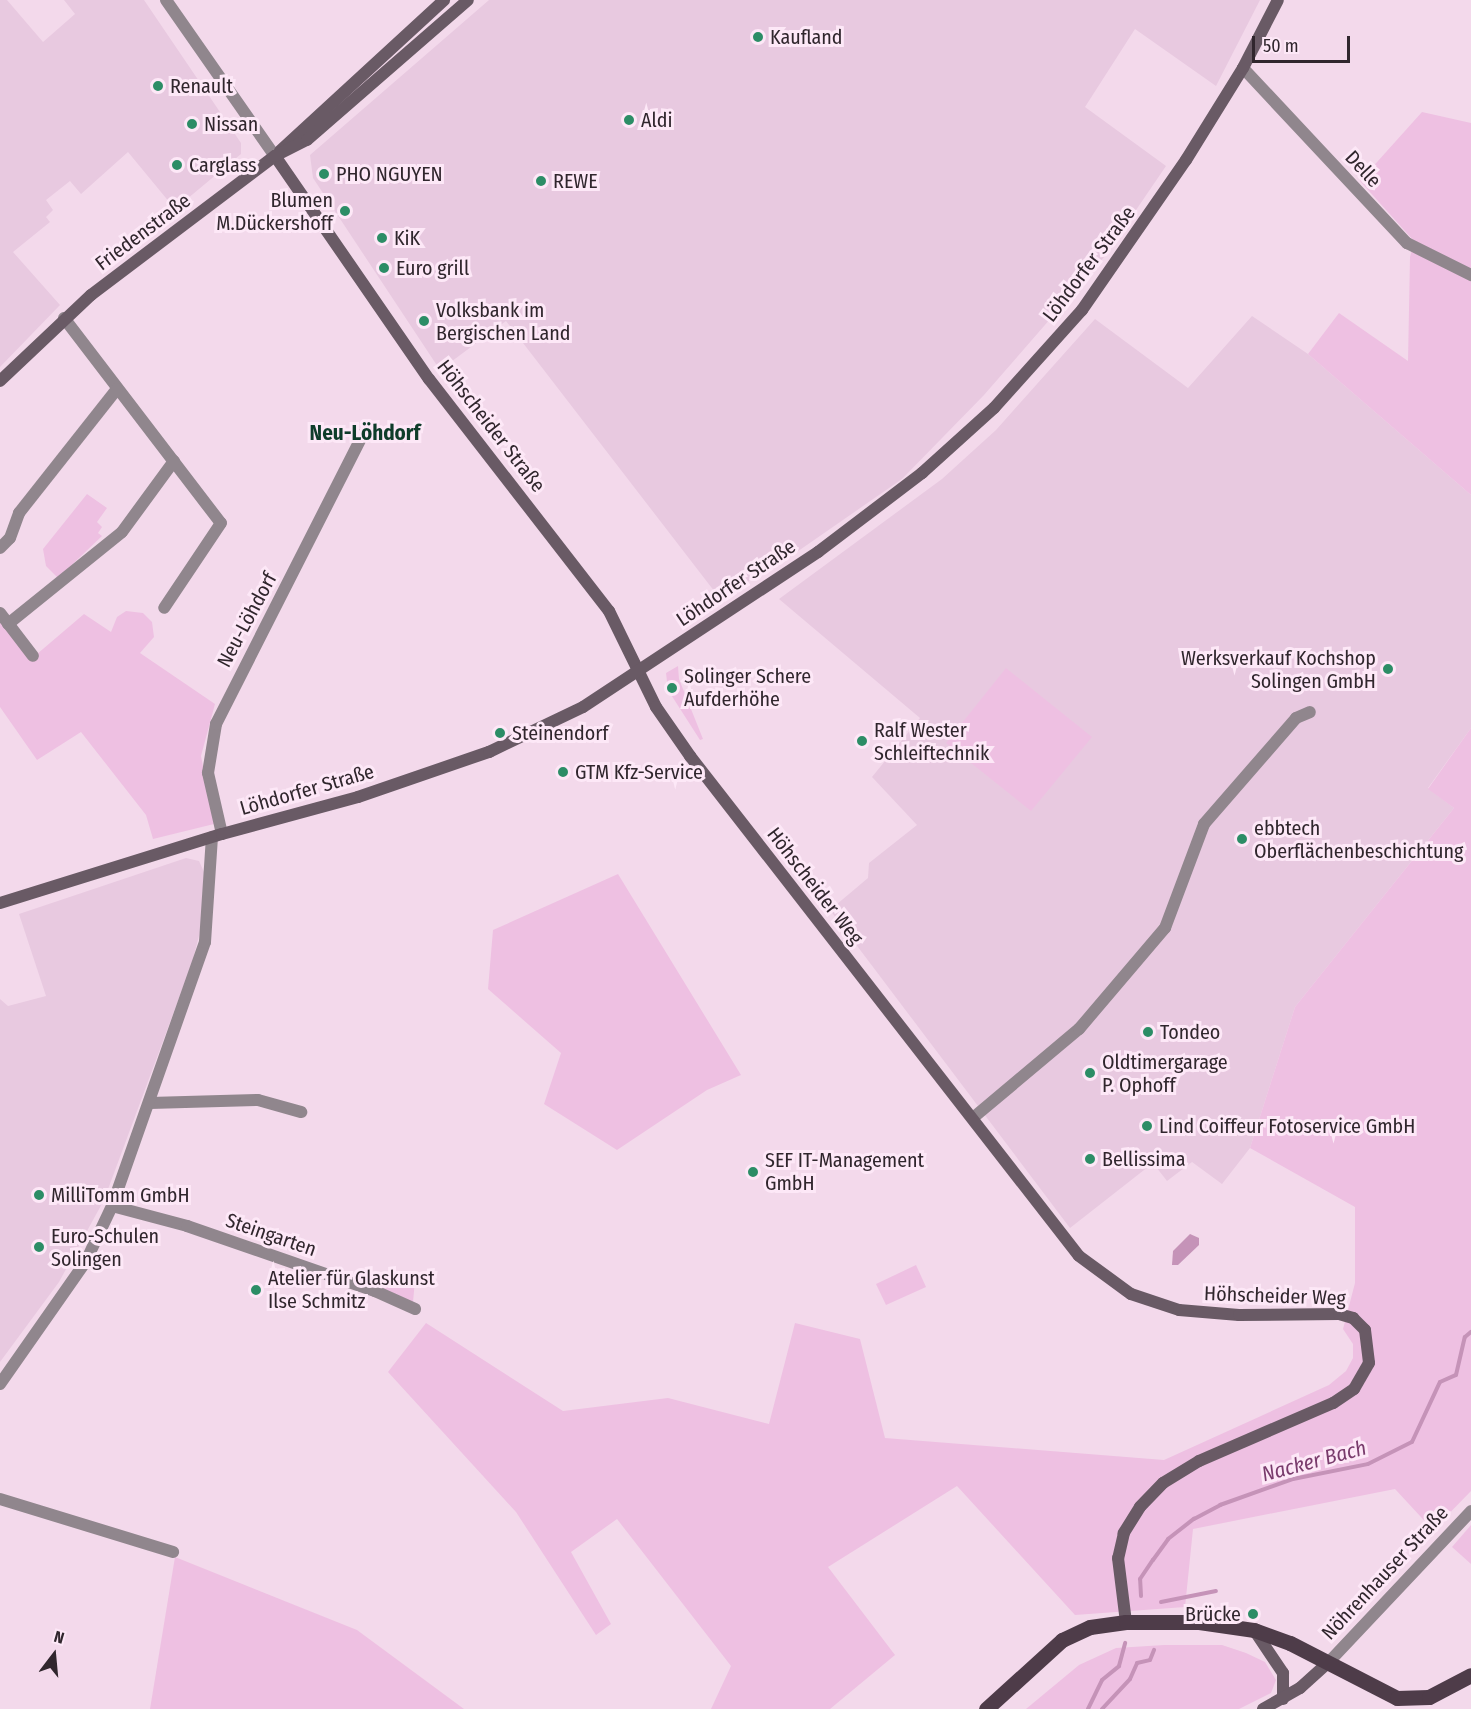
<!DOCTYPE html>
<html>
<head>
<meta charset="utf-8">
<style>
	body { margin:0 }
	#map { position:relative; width:1471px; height:1709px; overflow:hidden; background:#f3d9eb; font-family:"Fira Sans Condensed",sans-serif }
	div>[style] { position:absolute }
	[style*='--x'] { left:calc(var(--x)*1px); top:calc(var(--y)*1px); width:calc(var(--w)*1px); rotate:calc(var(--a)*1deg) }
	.built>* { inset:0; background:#e8c9e0 }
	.green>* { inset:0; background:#eec0e2 }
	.water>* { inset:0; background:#c593b8 }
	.stream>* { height:4px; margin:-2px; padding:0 2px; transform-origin:2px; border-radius:2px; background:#c593b8 }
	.minor>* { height:12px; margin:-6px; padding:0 6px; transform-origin:6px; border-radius:6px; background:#90868d }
	.tertiary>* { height:12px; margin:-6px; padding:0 6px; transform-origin:6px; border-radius:6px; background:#90868d }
	.secondary>* { height:12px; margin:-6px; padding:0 6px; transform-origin:6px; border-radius:6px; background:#695a65 }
	.primary>* { height:15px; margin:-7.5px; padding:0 7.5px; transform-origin:7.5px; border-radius:7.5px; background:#4e3c49 }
	.dots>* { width:16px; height:16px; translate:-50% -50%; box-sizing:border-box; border:3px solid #fde8f7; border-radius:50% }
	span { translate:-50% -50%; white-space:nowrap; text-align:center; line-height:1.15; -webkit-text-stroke:6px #fde8f7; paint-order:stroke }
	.poi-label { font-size:20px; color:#30262d }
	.left { translate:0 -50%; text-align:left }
	.right { translate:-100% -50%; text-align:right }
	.street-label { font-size:20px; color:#30262d }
	.neighbourhood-label { font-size:21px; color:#0e3c2a; font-weight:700 }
	.water-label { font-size:21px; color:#793b6c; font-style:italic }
	.north { position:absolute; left:24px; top:1625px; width:60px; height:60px; -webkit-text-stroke:4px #fde8f7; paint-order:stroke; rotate:16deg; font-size:16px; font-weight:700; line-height:24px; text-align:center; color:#30262d }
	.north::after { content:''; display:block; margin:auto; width:21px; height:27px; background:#30262d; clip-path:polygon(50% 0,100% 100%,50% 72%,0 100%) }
	.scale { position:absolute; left:1252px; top:36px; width:98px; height:27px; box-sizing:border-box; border:3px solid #30262d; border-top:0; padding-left:8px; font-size:18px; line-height:21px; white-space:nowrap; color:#30262d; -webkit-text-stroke:4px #fde8f7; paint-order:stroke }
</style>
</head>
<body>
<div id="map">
	<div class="built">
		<div style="clip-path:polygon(0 0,7px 0,43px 42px,75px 14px,64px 0,144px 0,241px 143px,241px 154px,175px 209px,128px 152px,81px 194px,70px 181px,46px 200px,53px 210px,46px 217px,50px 222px,13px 252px,60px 305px,0 367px)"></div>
		<div style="clip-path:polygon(489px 0,1260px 0,1216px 86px,1135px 29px,1085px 107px,1166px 166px,1104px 257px,984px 395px,902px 479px,768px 572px,718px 596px,506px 321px,440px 370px,313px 178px,310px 155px)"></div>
		<div style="clip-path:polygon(1252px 316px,1308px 354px,1471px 495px,1471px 728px,1428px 788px,1454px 808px,1295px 1007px,1250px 1148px,1222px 1184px,1192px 1162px,1167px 1181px,1153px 1163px,1070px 1228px,830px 910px,868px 878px,869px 863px,917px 825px,872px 777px,920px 718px,779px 599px,942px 479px,996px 430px,1095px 319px,1188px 388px)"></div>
		<div style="clip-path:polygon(186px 858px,199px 861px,204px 872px,201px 928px,192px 963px,104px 1200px,59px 1282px,0 1362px,0 999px,8px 1006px,46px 996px,19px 914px)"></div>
	</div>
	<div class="green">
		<div style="clip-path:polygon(1422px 112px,1471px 123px,1471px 495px,1308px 354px,1339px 313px,1408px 361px,1410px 257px,1414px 241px,1360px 181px)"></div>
		<div style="clip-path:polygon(87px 494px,107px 508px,97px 522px,102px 527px,98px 533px,102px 536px,58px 578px,46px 566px,43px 549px)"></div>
		<div style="clip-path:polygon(126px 611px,143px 613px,152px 622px,154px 637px,140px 653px,215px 704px,201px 756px,214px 824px,153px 839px,146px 815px,81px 732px,37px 760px,0 707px,0 621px,30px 660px,84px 614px,111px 632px,117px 617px)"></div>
		<div style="clip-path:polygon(678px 666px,679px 679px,703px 739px,700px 740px,668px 690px,666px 673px)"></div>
		<div style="clip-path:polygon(1006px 668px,1092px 737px,1031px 811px,946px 743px)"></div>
		<div style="clip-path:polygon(1471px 728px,1471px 1491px,1433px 1530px,1395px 1489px,1193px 1529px,1185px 1607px,1075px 1615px,957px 1486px,828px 1567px,895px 1655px,830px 1709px,711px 1709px,731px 1666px,617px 1519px,571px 1552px,611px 1624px,596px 1635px,516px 1512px,388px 1372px,426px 1323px,563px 1411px,668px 1398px,769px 1424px,795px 1323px,860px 1339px,885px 1438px,1164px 1460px,1329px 1385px,1346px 1371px,1353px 1358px,1353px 1344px,1343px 1329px,1355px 1283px,1355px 1207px,1250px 1148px,1295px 1007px,1454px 808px,1428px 789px)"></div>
		<div style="clip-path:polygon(618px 874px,741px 1075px,707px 1090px,617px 1150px,544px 1104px,561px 1053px,488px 989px,493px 930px)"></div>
		<div style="clip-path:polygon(916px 1265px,926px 1287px,886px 1305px,876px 1284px)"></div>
		<div style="clip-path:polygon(415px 1280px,413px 1302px,381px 1289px,382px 1283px)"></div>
		<div style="clip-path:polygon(1471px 1525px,1471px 1564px,1452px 1547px)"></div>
		<div style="clip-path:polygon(175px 1557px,357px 1630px,464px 1709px,150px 1709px)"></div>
		<div style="clip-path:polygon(1164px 1645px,1222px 1645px,1246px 1653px,1265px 1662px,1276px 1680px,1271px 1693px,1239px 1709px,1026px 1709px,1079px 1665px,1116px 1648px)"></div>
	</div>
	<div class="water">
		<div style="clip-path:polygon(1190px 1234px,1199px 1238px,1199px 1245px,1178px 1265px,1172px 1265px,1173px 1251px)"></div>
	</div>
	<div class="stream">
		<div style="--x:1141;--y:1596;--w:17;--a:-93"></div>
		<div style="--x:1140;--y:1579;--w:23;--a:-56"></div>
		<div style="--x:1153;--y:1560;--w:26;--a:-54"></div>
		<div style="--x:1168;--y:1539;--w:33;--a:-38"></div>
		<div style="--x:1194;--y:1519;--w:30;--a:-28"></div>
		<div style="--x:1220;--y:1505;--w:77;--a:-19.6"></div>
		<div style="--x:1293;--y:1479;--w:76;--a:-11.3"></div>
		<div style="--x:1368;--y:1464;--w:49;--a:-26.6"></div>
		<div style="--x:1412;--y:1442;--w:66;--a:-65"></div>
		<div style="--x:1440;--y:1382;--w:17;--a:-24"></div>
		<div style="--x:1456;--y:1375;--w:39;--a:-77"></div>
		<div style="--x:1465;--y:1337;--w:8;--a:-40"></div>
		<div style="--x:1161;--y:1602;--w:56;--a:-11.3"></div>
		<div style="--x:1088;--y:1709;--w:32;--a:-64"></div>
		<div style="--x:1102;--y:1680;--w:22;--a:-39"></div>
		<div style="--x:1119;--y:1666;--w:24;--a:-75"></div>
		<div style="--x:1102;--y:1709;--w:41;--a:-47"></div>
		<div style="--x:1130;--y:1679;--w:17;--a:-66"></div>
		<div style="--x:1137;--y:1663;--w:13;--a:-13"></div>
		<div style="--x:1150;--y:1660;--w:11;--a:-68"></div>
	</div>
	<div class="minor">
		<div style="--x:1243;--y:68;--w:240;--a:46.9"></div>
		<div style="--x:1407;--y:243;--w:72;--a:26.6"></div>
		<div style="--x:64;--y:318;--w:258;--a:52.6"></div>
		<div style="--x:221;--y:523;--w:102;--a:123.8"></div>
		<div style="--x:0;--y:548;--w:14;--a:-45"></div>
		<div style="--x:10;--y:538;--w:27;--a:-70"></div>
		<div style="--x:19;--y:513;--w:158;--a:-51.7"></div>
		<div style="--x:0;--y:613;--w:54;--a:52.5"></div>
		<div style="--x:8;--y:624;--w:146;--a:-38.9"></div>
		<div style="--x:122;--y:532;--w:88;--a:-53.8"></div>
		<div style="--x:222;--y:834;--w:63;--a:-102.9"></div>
		<div style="--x:208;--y:773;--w:50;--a:-80.7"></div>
		<div style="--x:216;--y:724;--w:325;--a:-63.1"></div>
		<div style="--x:150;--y:1103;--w:108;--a:-1.6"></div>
		<div style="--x:258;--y:1100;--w:45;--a:15.6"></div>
		<div style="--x:974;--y:1117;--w:137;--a:-40"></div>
		<div style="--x:1079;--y:1029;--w:133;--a:-49.6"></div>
		<div style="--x:1165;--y:928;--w:111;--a:-69.4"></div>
		<div style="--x:1204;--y:824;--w:140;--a:-49"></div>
		<div style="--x:1296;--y:718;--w:15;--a:-23"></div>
		<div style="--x:112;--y:1206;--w:78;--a:14.9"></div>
		<div style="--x:187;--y:1226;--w:199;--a:19.1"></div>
		<div style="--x:375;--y:1291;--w:44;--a:24.2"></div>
		<div style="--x:0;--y:1384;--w:150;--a:-55"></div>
		<div style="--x:86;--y:1261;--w:61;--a:-64.7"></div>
		<div style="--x:112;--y:1206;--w:280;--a:-70.6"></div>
		<div style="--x:205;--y:942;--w:105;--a:-86.2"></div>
		<div style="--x:0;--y:1499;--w:181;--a:17"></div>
	</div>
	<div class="tertiary">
		<div style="--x:166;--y:0;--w:190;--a:55.1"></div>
		<div style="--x:1328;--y:1663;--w:209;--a:-46.7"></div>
	</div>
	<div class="secondary">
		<div style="--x:280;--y:151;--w:223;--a:-42.6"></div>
		<div style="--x:275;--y:156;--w:271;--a:55.4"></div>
		<div style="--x:429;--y:379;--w:294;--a:52.2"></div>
		<div style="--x:609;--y:611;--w:107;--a:63.9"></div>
		<div style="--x:656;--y:707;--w:60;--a:55.2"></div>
		<div style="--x:690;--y:756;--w:633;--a:52.12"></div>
		<div style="--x:1079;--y:1256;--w:64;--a:36.2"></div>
		<div style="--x:1131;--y:1294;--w:51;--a:18.4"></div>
		<div style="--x:1179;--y:1310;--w:60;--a:4.8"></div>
		<div style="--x:1239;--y:1315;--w:100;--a:-0.6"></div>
		<div style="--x:1339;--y:1314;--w:15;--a:16"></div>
		<div style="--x:1353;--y:1318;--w:17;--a:45"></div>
		<div style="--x:1365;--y:1330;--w:33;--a:83"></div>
		<div style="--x:1369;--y:1363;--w:30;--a:120"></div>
		<div style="--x:1354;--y:1389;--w:25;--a:146"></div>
		<div style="--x:1333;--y:1403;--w:146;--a:156.6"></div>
		<div style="--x:1199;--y:1461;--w:42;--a:148.6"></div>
		<div style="--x:1163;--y:1483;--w:33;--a:134"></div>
		<div style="--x:1140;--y:1507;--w:31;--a:122"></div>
		<div style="--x:1124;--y:1533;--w:26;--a:103"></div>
		<div style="--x:1118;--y:1558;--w:64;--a:82.9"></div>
		<div style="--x:0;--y:381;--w:125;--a:-43.4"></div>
		<div style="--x:91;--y:295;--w:231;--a:-37.1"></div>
		<div style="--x:275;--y:156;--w:36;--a:-27"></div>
		<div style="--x:307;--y:140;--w:213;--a:-41"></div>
		<div style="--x:0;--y:903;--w:232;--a:-17.3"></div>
		<div style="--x:222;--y:834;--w:141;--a:-15.2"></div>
		<div style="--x:358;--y:797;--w:139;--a:-19"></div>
		<div style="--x:489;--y:752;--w:104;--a:-25.6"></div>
		<div style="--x:583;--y:707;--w:282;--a:-33.4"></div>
		<div style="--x:818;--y:552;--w:131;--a:-37.2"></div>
		<div style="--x:922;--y:473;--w:97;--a:-42.1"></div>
		<div style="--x:994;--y:408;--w:132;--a:-48.1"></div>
		<div style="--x:1082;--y:310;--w:183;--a:-55.3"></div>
		<div style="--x:1186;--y:160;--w:108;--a:-58.2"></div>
		<div style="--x:1243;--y:68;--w:76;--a:-62.8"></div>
		<div style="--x:1254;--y:1630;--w:52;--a:56"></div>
		<div style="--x:1283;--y:1673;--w:26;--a:90"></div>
		<div style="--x:1263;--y:1709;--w:43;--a:-29.6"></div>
		<div style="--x:1300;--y:1688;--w:38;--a:-42"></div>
	</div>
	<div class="primary">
		<div style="--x:986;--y:1709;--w:103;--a:-42.2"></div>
		<div style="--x:1062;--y:1640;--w:31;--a:-25"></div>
		<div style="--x:1090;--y:1627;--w:36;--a:-8"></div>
		<div style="--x:1126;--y:1622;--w:73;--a:0"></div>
		<div style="--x:1199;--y:1622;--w:56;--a:8.3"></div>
		<div style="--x:1254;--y:1630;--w:38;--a:20"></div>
		<div style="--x:1290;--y:1643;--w:120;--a:27.2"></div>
		<div style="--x:1397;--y:1698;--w:32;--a:-2"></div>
		<div style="--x:1429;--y:1697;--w:47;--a:-27.6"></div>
	</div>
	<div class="dots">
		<div style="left:758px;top:37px;background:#2c8d66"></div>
		<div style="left:158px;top:86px;background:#2c8d66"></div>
		<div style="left:629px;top:120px;background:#2c8d66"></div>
		<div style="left:192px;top:124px;background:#2c8d66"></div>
		<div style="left:177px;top:165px;background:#2c8d66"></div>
		<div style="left:324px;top:174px;background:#2c8d66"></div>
		<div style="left:541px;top:181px;background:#2c8d66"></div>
		<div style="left:345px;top:211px;background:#2c8d66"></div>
		<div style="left:382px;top:238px;background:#2c8d66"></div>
		<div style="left:384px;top:268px;background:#2c8d66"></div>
		<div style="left:424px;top:321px;background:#2c8d66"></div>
		<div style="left:1388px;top:669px;background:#2c8d66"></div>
		<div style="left:672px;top:688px;background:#2c8d66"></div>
		<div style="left:500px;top:733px;background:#2c8d66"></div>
		<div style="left:862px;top:741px;background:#2c8d66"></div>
		<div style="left:563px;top:772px;background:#2c8d66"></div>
		<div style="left:1242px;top:839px;background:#2c8d66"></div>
		<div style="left:1148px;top:1032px;background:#2c8d66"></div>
		<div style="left:1090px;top:1073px;background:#2c8d66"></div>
		<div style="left:1147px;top:1126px;background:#2c8d66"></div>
		<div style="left:1090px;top:1159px;background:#2c8d66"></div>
		<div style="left:753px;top:1172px;background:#2c8d66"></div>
		<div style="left:39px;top:1195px;background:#2c8d66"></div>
		<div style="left:39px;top:1247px;background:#2c8d66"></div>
		<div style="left:256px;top:1290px;background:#2c8d66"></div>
		<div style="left:1253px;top:1614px;background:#2c8d66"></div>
	</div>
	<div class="poi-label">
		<span class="left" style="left:770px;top:37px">Kaufland</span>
		<span class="left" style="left:170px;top:86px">Renault</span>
		<span class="left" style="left:641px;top:120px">Aldi</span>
		<span class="left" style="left:204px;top:124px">Nissan</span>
		<span class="left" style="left:189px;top:165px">Carglass</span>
		<span class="left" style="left:336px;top:174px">PHO NGUYEN</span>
		<span class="left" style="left:553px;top:181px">REWE</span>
		<span class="right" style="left:333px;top:212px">Blumen<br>M.Dückershoff</span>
		<span class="left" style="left:394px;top:238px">KiK</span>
		<span class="left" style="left:396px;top:268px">Euro grill</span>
		<span class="left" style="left:436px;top:322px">Volksbank im<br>Bergischen Land</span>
		<span class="right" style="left:1376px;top:670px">Werksverkauf Kochshop<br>Solingen GmbH</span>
		<span class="left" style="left:684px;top:688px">Solinger Schere<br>Aufderhöhe</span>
		<span class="left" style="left:874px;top:742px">Ralf Wester<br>Schleiftechnik</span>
		<span class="left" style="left:512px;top:733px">Steinendorf</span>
		<span class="left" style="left:575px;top:772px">GTM Kfz-Service</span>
		<span class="left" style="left:1254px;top:840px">ebbtech<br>Oberflächenbeschichtung</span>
		<span class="left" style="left:1160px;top:1032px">Tondeo</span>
		<span class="left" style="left:1102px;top:1074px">Oldtimergarage<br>P. Ophoff</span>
		<span class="left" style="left:1159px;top:1126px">Lind Coiffeur Fotoservice GmbH</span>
		<span class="left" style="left:1102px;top:1159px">Bellissima</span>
		<span class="left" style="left:765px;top:1172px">SEF IT-Management<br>GmbH</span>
		<span class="left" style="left:51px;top:1195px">MilliTomm GmbH</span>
		<span class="left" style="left:51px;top:1248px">Euro-Schulen<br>Solingen</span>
		<span class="left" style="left:268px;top:1290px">Atelier für Glaskunst<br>Ilse Schmitz</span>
		<span class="right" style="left:1241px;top:1614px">Brücke</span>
	</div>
	<div class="street-label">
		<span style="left:1363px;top:169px;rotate:47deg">Delle</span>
		<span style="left:143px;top:232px;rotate:-37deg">Friedenstraße</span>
		<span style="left:1089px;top:264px;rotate:-53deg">Löhdorfer Straße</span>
		<span style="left:491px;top:426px;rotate:52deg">Höhscheider Straße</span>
		<span style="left:736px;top:583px;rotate:-34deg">Löhdorfer Straße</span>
		<span style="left:247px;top:620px;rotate:-62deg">Neu-Löhdorf</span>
		<span style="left:307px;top:790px;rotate:-16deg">Löhdorfer Straße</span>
		<span style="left:815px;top:886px;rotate:52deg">Höhscheider Weg</span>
		<span style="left:271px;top:1235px;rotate:19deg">Steingarten</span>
		<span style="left:1275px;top:1296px;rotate:2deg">Höhscheider Weg</span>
		<span style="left:1385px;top:1573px;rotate:-47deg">Nöhrenhauser Straße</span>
	</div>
	<div class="neighbourhood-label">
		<span style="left:365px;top:433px">Neu-Löhdorf</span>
	</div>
	<div class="water-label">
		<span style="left:1314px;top:1461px;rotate:-15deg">Nacker Bach</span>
	</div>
	<div class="north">N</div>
	<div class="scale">50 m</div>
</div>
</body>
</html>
